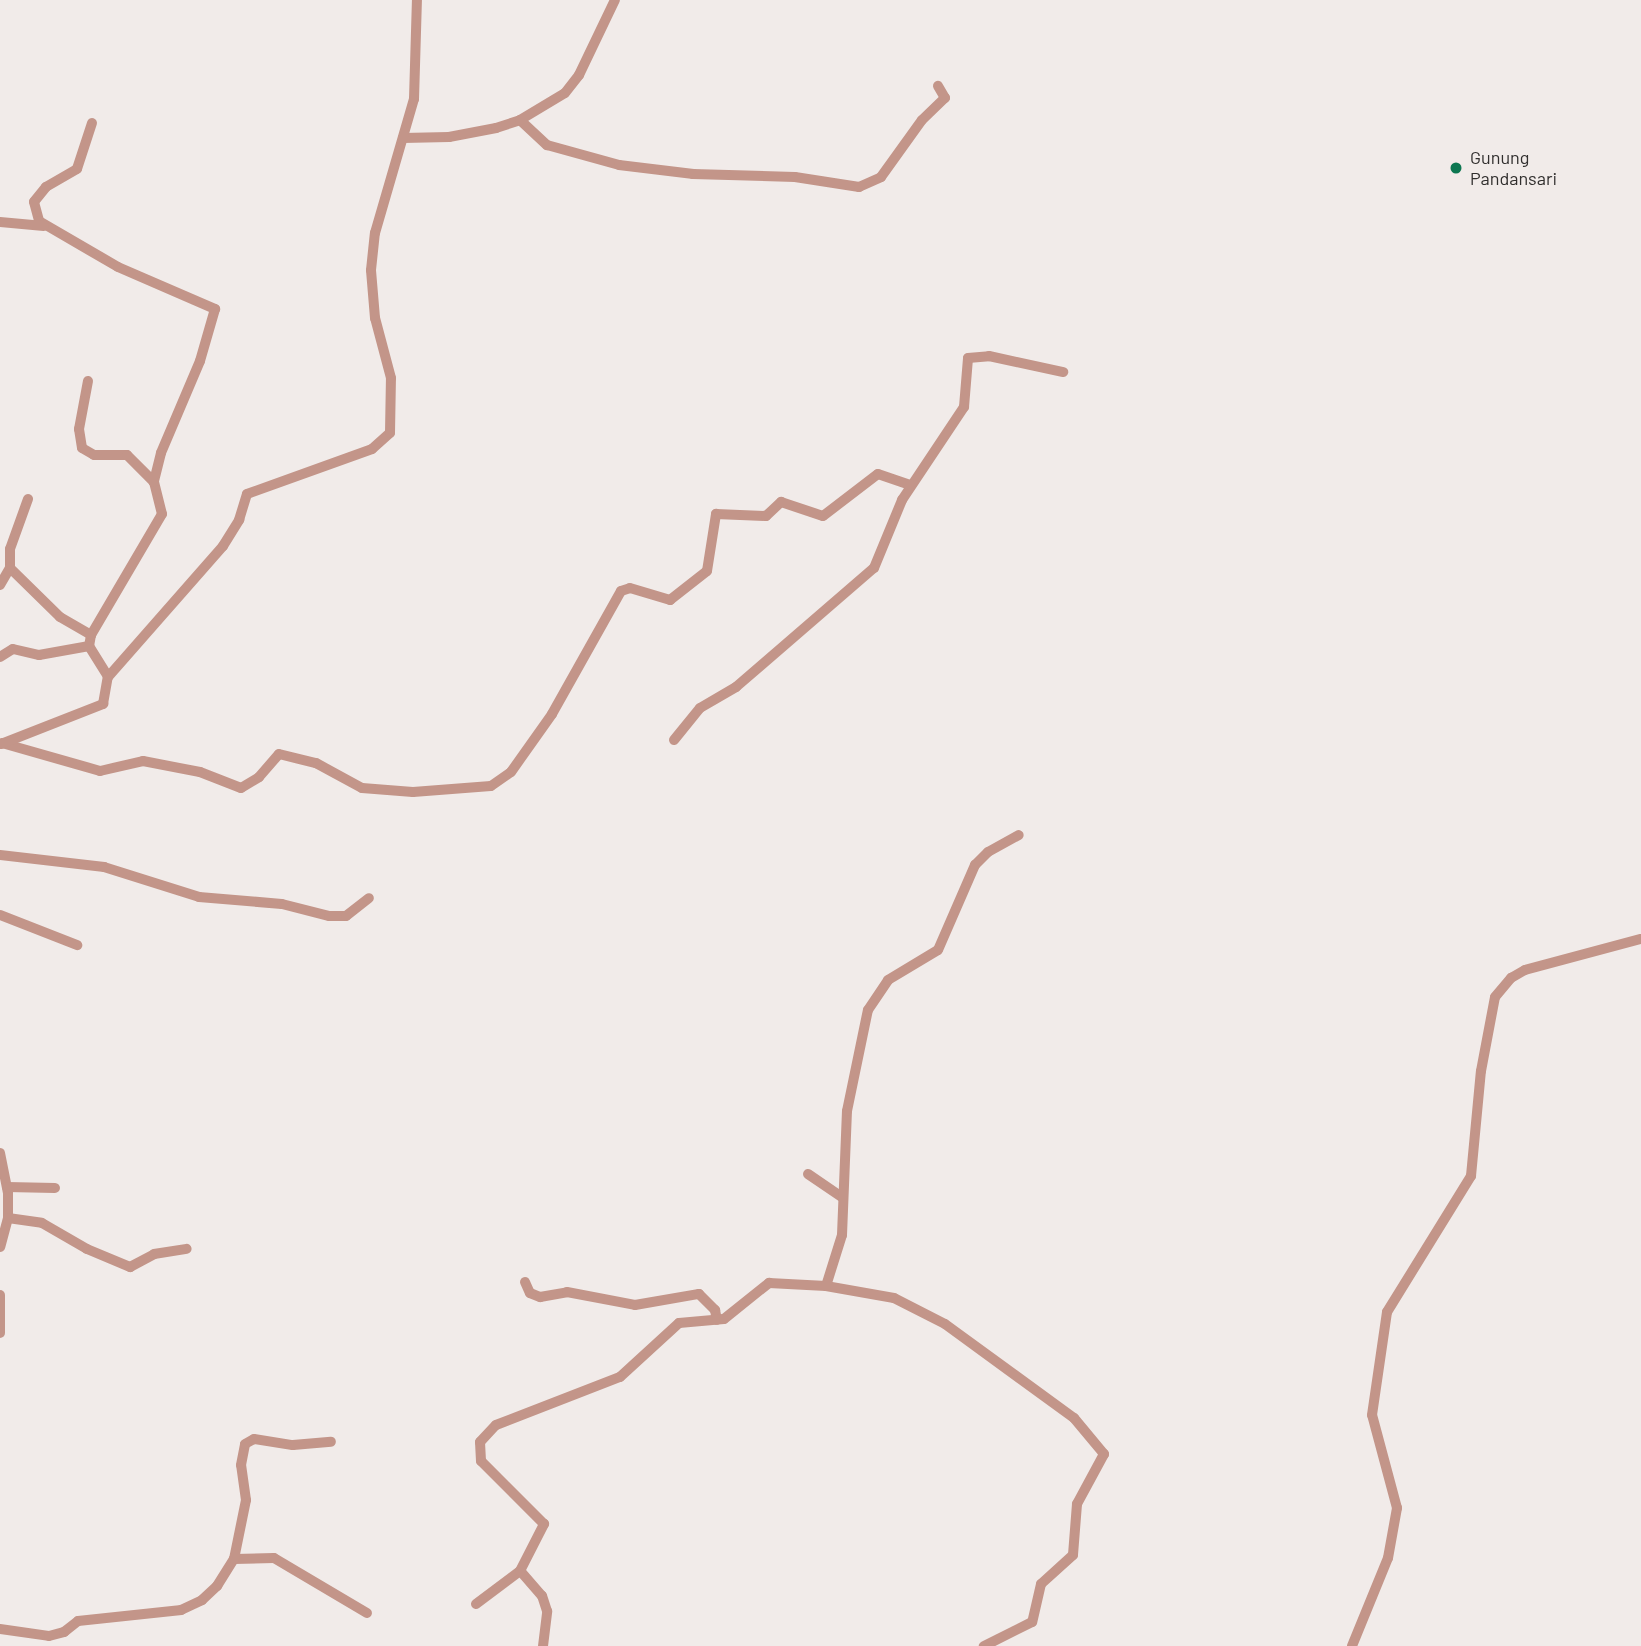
<!DOCTYPE html>
<html>
<head>
<meta charset="utf-8">
<style>
	body { margin:0 }
	#map { position:relative; width:1641px; height:1646px; overflow:hidden; background:#f1ebe9; font-family:Barlow,sans-serif }
	div>[style] { position:absolute }
	[style*='--x'] { left:calc(var(--x)*1px); top:calc(var(--y)*1px); width:calc(var(--w)*1px); rotate:calc(var(--a)*1deg) }
	.minor>* { height:10px; margin:-5px; padding:0 5px; transform-origin:5px; border-radius:5px; background:#c39589 }
	.dots>* { width:19px; height:19px; translate:-50% -50%; box-sizing:border-box; border:4px solid #f1ebe9; border-radius:50% }
	span { translate:-50% -50%; white-space:nowrap; text-align:center; line-height:1.15; -webkit-text-stroke:5px #f1ebe9; paint-order:stroke }
	.poi-label { font-size:18px; color:#312f2e }
	.left { translate:0 -50%; text-align:left }
</style>
</head>
<body>
<div id="map">
	<div class="minor">
		<div style="--x:520;--y:120;--w:37;--a:43"></div>
		<div style="--x:547;--y:145;--w:75;--a:15.5"></div>
		<div style="--x:619;--y:165;--w:75;--a:6.9"></div>
		<div style="--x:693;--y:174;--w:102;--a:1.7"></div>
		<div style="--x:795;--y:177;--w:65;--a:8.9"></div>
		<div style="--x:859;--y:187;--w:24;--a:-24"></div>
		<div style="--x:881;--y:177;--w:70;--a:-54.3"></div>
		<div style="--x:922;--y:120;--w:32;--a:-44"></div>
		<div style="--x:945;--y:98;--w:14;--a:-120"></div>
		<div style="--x:92;--y:123;--w:48;--a:108.1"></div>
		<div style="--x:77;--y:169;--w:36;--a:150"></div>
		<div style="--x:46;--y:187;--w:19;--a:129"></div>
		<div style="--x:34;--y:202;--w:20;--a:75"></div>
		<div style="--x:39;--y:221;--w:91;--a:30.2"></div>
		<div style="--x:118;--y:267;--w:106;--a:23.4"></div>
		<div style="--x:215;--y:309;--w:54;--a:106.1"></div>
		<div style="--x:200;--y:361;--w:100;--a:113"></div>
		<div style="--x:161;--y:453;--w:30;--a:104"></div>
		<div style="--x:154;--y:482;--w:33;--a:76"></div>
		<div style="--x:162;--y:514;--w:140;--a:120.4"></div>
		<div style="--x:91;--y:635;--w:11;--a:100"></div>
		<div style="--x:89;--y:646;--w:36;--a:58"></div>
		<div style="--x:403;--y:138;--w:46;--a:-1.2"></div>
		<div style="--x:449;--y:137;--w:48;--a:-10.8"></div>
		<div style="--x:496;--y:128;--w:25;--a:-18"></div>
		<div style="--x:520;--y:120;--w:52;--a:-31"></div>
		<div style="--x:565;--y:93;--w:23;--a:-52"></div>
		<div style="--x:579;--y:75;--w:83;--a:-64.4"></div>
		<div style="--x:0;--y:222;--w:44;--a:5.2"></div>
		<div style="--x:88;--y:381;--w:49;--a:100.6"></div>
		<div style="--x:79;--y:429;--w:19;--a:81"></div>
		<div style="--x:82;--y:448;--w:14;--a:30"></div>
		<div style="--x:94;--y:455;--w:33;--a:0"></div>
		<div style="--x:127;--y:455;--w:38;--a:45"></div>
		<div style="--x:28;--y:499;--w:53;--a:109.8"></div>
		<div style="--x:10;--y:549;--w:19;--a:90"></div>
		<div style="--x:10;--y:568;--w:70;--a:44.4"></div>
		<div style="--x:60;--y:617;--w:36;--a:30"></div>
		<div style="--x:0;--y:585;--w:20;--a:-60"></div>
		<div style="--x:0;--y:657;--w:15;--a:-32"></div>
		<div style="--x:13;--y:649;--w:27;--a:13"></div>
		<div style="--x:39;--y:655;--w:51;--a:-10.2"></div>
		<div style="--x:674;--y:740;--w:41;--a:-50.9"></div>
		<div style="--x:700;--y:708;--w:42;--a:-30.3"></div>
		<div style="--x:736;--y:687;--w:182;--a:-40.8"></div>
		<div style="--x:874;--y:568;--w:74;--a:-67.6"></div>
		<div style="--x:902;--y:500;--w:112;--a:-56.3"></div>
		<div style="--x:964;--y:407;--w:49;--a:-85.3"></div>
		<div style="--x:968;--y:358;--w:21;--a:-5"></div>
		<div style="--x:989;--y:356;--w:76;--a:12.2"></div>
		<div style="--x:2;--y:743;--w:102;--a:15.9"></div>
		<div style="--x:100;--y:771;--w:44;--a:-13.1"></div>
		<div style="--x:143;--y:761;--w:58;--a:10.9"></div>
		<div style="--x:200;--y:772;--w:44;--a:21.3"></div>
		<div style="--x:241;--y:788;--w:21;--a:-31"></div>
		<div style="--x:259;--y:777;--w:30;--a:-49"></div>
		<div style="--x:279;--y:754;--w:38;--a:14"></div>
		<div style="--x:316;--y:763;--w:52;--a:28.5"></div>
		<div style="--x:362;--y:788;--w:51;--a:4.5"></div>
		<div style="--x:413;--y:792;--w:78;--a:-4.4"></div>
		<div style="--x:491;--y:786;--w:24;--a:-35"></div>
		<div style="--x:511;--y:772;--w:71;--a:-54.7"></div>
		<div style="--x:552;--y:714;--w:141;--a:-60.7"></div>
		<div style="--x:621;--y:591;--w:9;--a:-18"></div>
		<div style="--x:630;--y:588;--w:42;--a:16.7"></div>
		<div style="--x:670;--y:600;--w:47;--a:-38.1"></div>
		<div style="--x:707;--y:571;--w:58;--a:-81"></div>
		<div style="--x:716;--y:514;--w:50;--a:2.3"></div>
		<div style="--x:766;--y:516;--w:21;--a:-43"></div>
		<div style="--x:781;--y:502;--w:44;--a:18.4"></div>
		<div style="--x:823;--y:516;--w:69;--a:-37.4"></div>
		<div style="--x:878;--y:474;--w:34;--a:19"></div>
		<div style="--x:1;--y:744;--w:110;--a:-21.4"></div>
		<div style="--x:103;--y:704;--w:27;--a:-80"></div>
		<div style="--x:108;--y:677;--w:174;--a:-48.7"></div>
		<div style="--x:223;--y:546;--w:31;--a:-58"></div>
		<div style="--x:239;--y:520;--w:27;--a:-73"></div>
		<div style="--x:247;--y:494;--w:133;--a:-19.8"></div>
		<div style="--x:372;--y:449;--w:24;--a:-42"></div>
		<div style="--x:390;--y:433;--w:55;--a:-89"></div>
		<div style="--x:391;--y:378;--w:62;--a:-104.9"></div>
		<div style="--x:375;--y:318;--w:48;--a:-94.8"></div>
		<div style="--x:371;--y:270;--w:37;--a:-84"></div>
		<div style="--x:375;--y:233;--w:140;--a:-73.8"></div>
		<div style="--x:414;--y:99;--w:99;--a:-88.3"></div>
		<div style="--x:0;--y:855;--w:105;--a:6.6"></div>
		<div style="--x:104;--y:867;--w:100;--a:17.5"></div>
		<div style="--x:199;--y:897;--w:83;--a:4.8"></div>
		<div style="--x:282;--y:904;--w:49;--a:14.3"></div>
		<div style="--x:329;--y:916;--w:17;--a:0"></div>
		<div style="--x:346;--y:916;--w:29;--a:-38"></div>
		<div style="--x:0;--y:915;--w:83;--a:21.3"></div>
		<div style="--x:0;--y:1153;--w:41;--a:78.7"></div>
		<div style="--x:8;--y:1193;--w:25;--a:90"></div>
		<div style="--x:8;--y:1218;--w:30;--a:105"></div>
		<div style="--x:808;--y:1174;--w:42;--a:34.4"></div>
		<div style="--x:7;--y:1187;--w:48;--a:1.2"></div>
		<div style="--x:8;--y:1218;--w:34;--a:8"></div>
		<div style="--x:42;--y:1223;--w:52;--a:30"></div>
		<div style="--x:87;--y:1249;--w:47;--a:22.7"></div>
		<div style="--x:130;--y:1267;--w:27;--a:-28"></div>
		<div style="--x:154;--y:1254;--w:33;--a:-9"></div>
		<div style="--x:525;--y:1282;--w:12;--a:66"></div>
		<div style="--x:530;--y:1293;--w:11;--a:22"></div>
		<div style="--x:540;--y:1297;--w:27;--a:-10"></div>
		<div style="--x:567;--y:1292;--w:69;--a:10.8"></div>
		<div style="--x:635;--y:1305;--w:65;--a:-9.8"></div>
		<div style="--x:699;--y:1294;--w:23;--a:45"></div>
		<div style="--x:715;--y:1310;--w:10;--a:79"></div>
		<div style="--x:826;--y:1286;--w:69;--a:10"></div>
		<div style="--x:894;--y:1298;--w:57;--a:27"></div>
		<div style="--x:945;--y:1324;--w:160;--a:36.1"></div>
		<div style="--x:1074;--y:1418;--w:47;--a:50.2"></div>
		<div style="--x:1104;--y:1454;--w:57;--a:118.4"></div>
		<div style="--x:1077;--y:1504;--w:51;--a:94.5"></div>
		<div style="--x:1073;--y:1555;--w:43;--a:137.8"></div>
		<div style="--x:1041;--y:1584;--w:39;--a:103"></div>
		<div style="--x:1032;--y:1622;--w:54;--a:153.4"></div>
		<div style="--x:0;--y:1295;--w:38;--a:90"></div>
		<div style="--x:234;--y:1559;--w:40;--a:-1.4"></div>
		<div style="--x:274;--y:1558;--w:108;--a:30.6"></div>
		<div style="--x:476;--y:1604;--w:55;--a:-36.9"></div>
		<div style="--x:0;--y:1629;--w:49;--a:8.1"></div>
		<div style="--x:49;--y:1636;--w:16;--a:-15"></div>
		<div style="--x:64;--y:1632;--w:18;--a:-38"></div>
		<div style="--x:78;--y:1621;--w:104;--a:-6.1"></div>
		<div style="--x:181;--y:1610;--w:23;--a:-25"></div>
		<div style="--x:202;--y:1600;--w:21;--a:-43"></div>
		<div style="--x:217;--y:1586;--w:32;--a:-58"></div>
		<div style="--x:234;--y:1559;--w:60;--a:-78.5"></div>
		<div style="--x:246;--y:1500;--w:35;--a:-98"></div>
		<div style="--x:241;--y:1465;--w:21;--a:-79"></div>
		<div style="--x:245;--y:1444;--w:10;--a:-29"></div>
		<div style="--x:254;--y:1439;--w:39;--a:9"></div>
		<div style="--x:293;--y:1445;--w:38;--a:-5"></div>
		<div style="--x:543;--y:1646;--w:35;--a:-83"></div>
		<div style="--x:547;--y:1611;--w:16;--a:-108"></div>
		<div style="--x:542;--y:1596;--w:33;--a:-131"></div>
		<div style="--x:520;--y:1571;--w:53;--a:-62.9"></div>
		<div style="--x:544;--y:1524;--w:89;--a:-135"></div>
		<div style="--x:481;--y:1461;--w:19;--a:-93"></div>
		<div style="--x:480;--y:1442;--w:23;--a:-47"></div>
		<div style="--x:496;--y:1425;--w:133;--a:-21.2"></div>
		<div style="--x:620;--y:1377;--w:80;--a:-42.5"></div>
		<div style="--x:679;--y:1323;--w:45;--a:-5.1"></div>
		<div style="--x:724;--y:1319;--w:58;--a:-38.7"></div>
		<div style="--x:769;--y:1283;--w:57;--a:3"></div>
		<div style="--x:826;--y:1286;--w:53;--a:-72.6"></div>
		<div style="--x:842;--y:1235;--w:124;--a:-87.7"></div>
		<div style="--x:847;--y:1111;--w:103;--a:-78.3"></div>
		<div style="--x:868;--y:1010;--w:36;--a:-56"></div>
		<div style="--x:888;--y:980;--w:58;--a:-31"></div>
		<div style="--x:938;--y:950;--w:93;--a:-66.5"></div>
		<div style="--x:975;--y:865;--w:18;--a:-45"></div>
		<div style="--x:988;--y:852;--w:35;--a:-29"></div>
		<div style="--x:1352;--y:1646;--w:95;--a:-67.8"></div>
		<div style="--x:1388;--y:1558;--w:51;--a:-79.8"></div>
		<div style="--x:1397;--y:1508;--w:96;--a:-105"></div>
		<div style="--x:1372;--y:1415;--w:104;--a:-81.7"></div>
		<div style="--x:1387;--y:1312;--w:160;--a:-58.3"></div>
		<div style="--x:1471;--y:1176;--w:105;--a:-84.6"></div>
		<div style="--x:1481;--y:1071;--w:75;--a:-79.3"></div>
		<div style="--x:1495;--y:997;--w:25;--a:-50"></div>
		<div style="--x:1511;--y:978;--w:16;--a:-30"></div>
		<div style="--x:1525;--y:970;--w:120;--a:-15"></div>
	</div>
	<div class="dots">
		<div style="left:1456px;top:168px;background:#0d7751"></div>
	</div>
	<div class="poi-label">
		<span class="left" style="left:1470px;top:168px">Gunung<br>Pandansari</span>
	</div>
</div>
</body>
</html>
